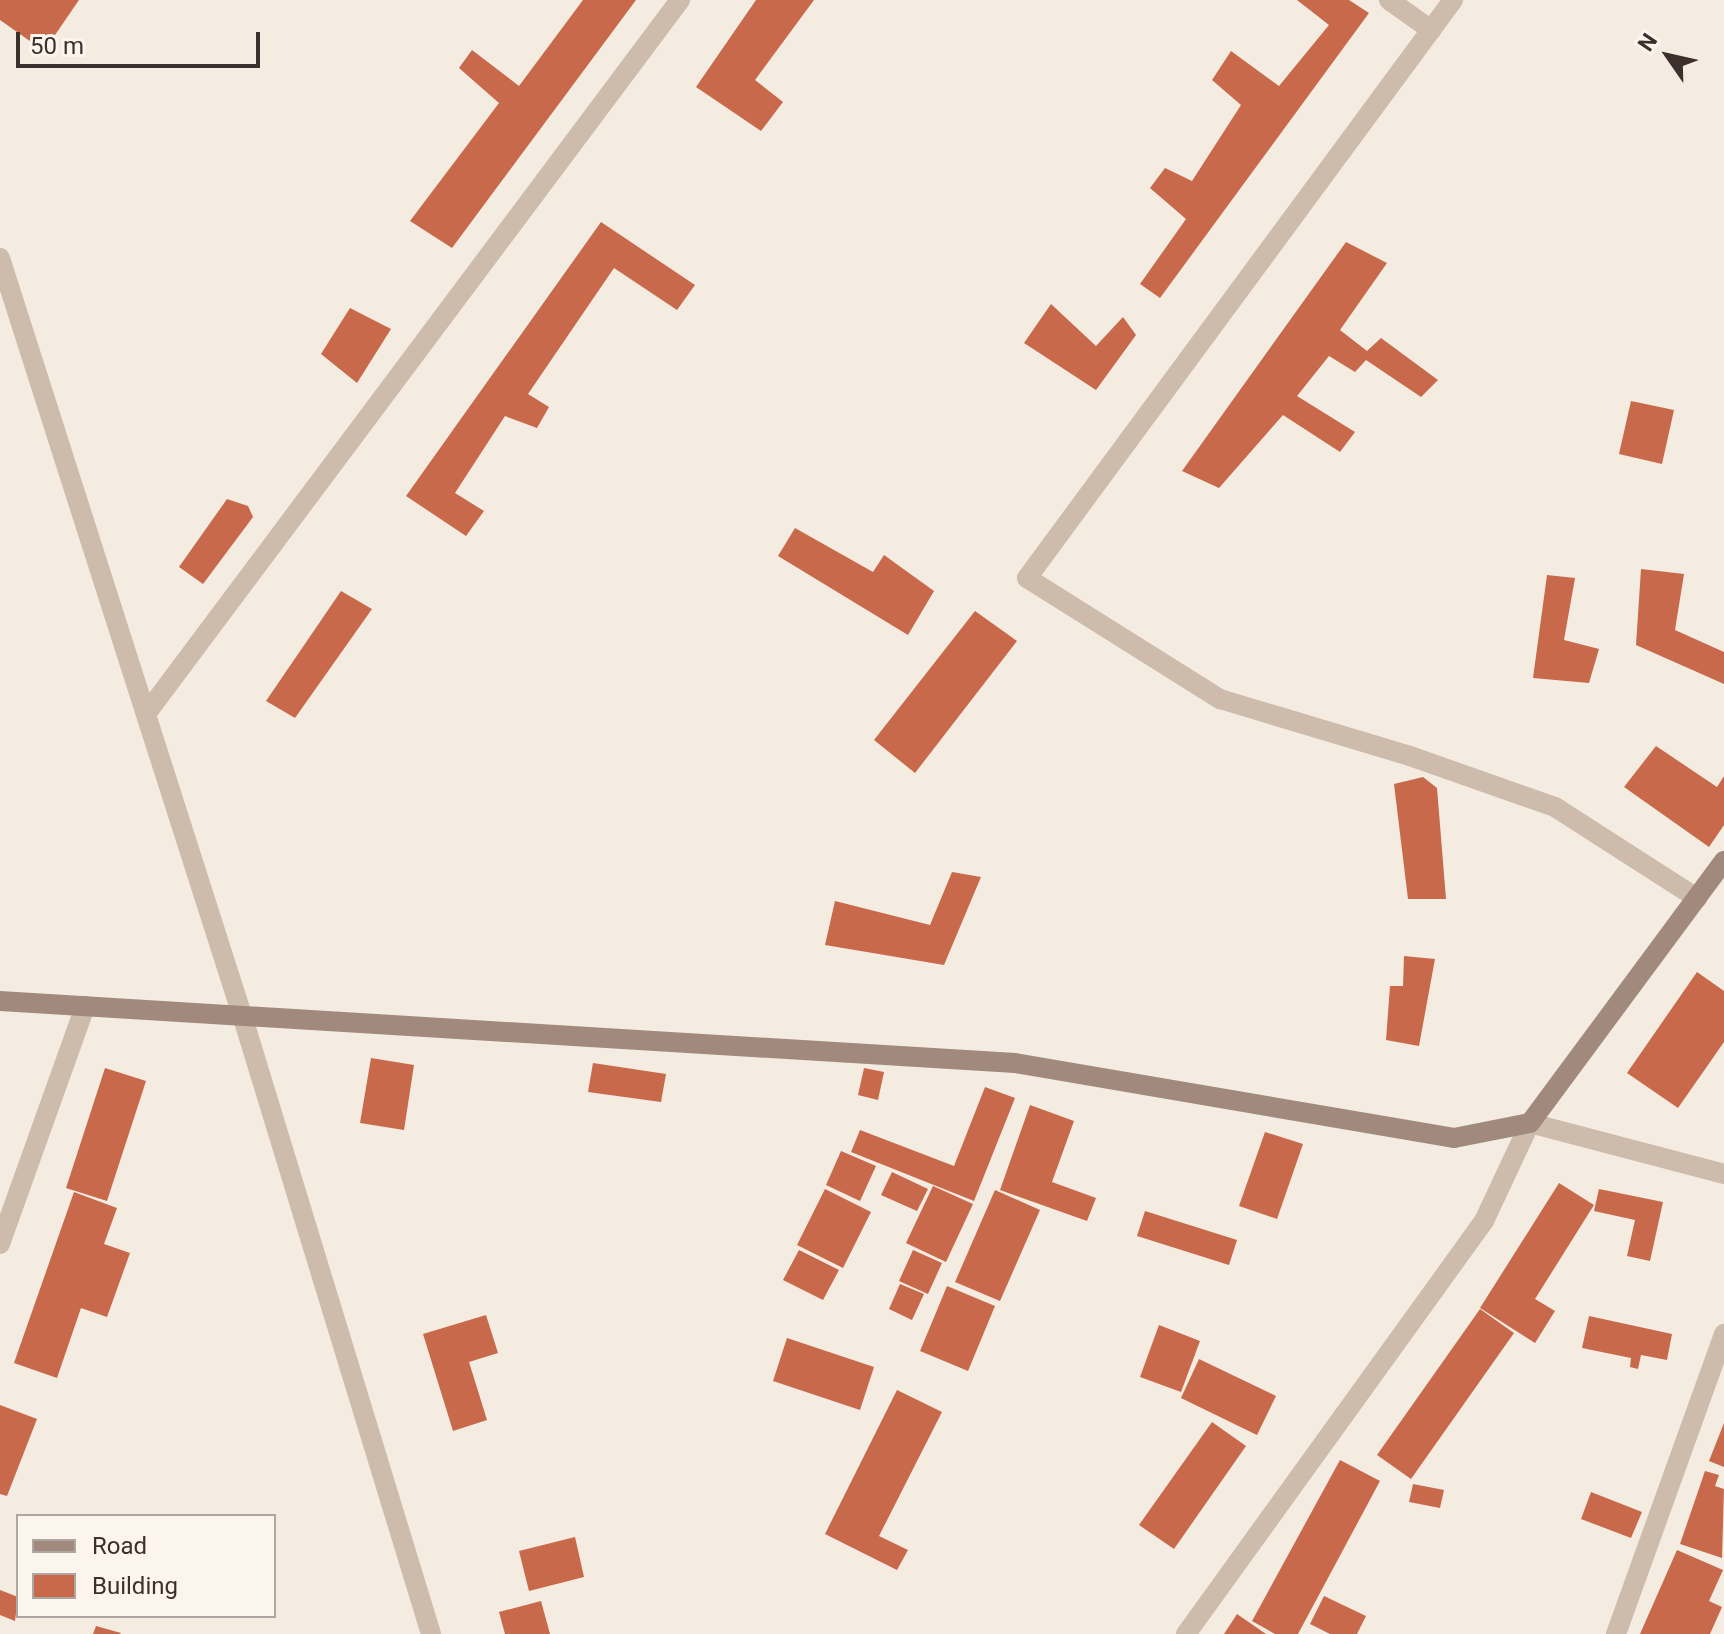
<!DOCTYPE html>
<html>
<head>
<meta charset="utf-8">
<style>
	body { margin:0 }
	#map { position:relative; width:1724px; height:1634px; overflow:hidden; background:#f4ebe1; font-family:Roboto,sans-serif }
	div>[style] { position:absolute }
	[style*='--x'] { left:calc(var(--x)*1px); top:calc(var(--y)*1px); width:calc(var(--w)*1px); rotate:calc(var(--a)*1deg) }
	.building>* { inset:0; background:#c8694b }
	.street>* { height:20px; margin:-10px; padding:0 10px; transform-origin:10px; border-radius:10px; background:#cdbbac }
	.secondary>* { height:20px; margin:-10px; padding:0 10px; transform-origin:10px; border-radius:10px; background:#a18a7d }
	span { translate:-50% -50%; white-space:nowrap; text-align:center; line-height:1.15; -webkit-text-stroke:7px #fbf5ee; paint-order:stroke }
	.legend { position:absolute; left:16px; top:1514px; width:260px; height:104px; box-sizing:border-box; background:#fbf5ee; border:2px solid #aea6a0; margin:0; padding:10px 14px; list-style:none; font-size:24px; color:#3b302b }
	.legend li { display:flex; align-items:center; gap:16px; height:40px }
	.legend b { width:40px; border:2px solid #aea6a0 }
	.north { position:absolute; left:1628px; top:16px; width:80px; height:80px; -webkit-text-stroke:6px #fbf5ee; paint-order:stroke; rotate:304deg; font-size:22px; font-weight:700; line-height:32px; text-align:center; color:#3b302b }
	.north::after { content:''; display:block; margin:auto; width:28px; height:36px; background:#3b302b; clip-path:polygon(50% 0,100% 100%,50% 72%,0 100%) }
	.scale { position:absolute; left:16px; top:32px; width:244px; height:36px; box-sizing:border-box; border:4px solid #3b302b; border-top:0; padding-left:10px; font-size:24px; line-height:28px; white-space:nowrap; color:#3b302b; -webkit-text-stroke:6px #fbf5ee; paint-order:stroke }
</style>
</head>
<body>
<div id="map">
	<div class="building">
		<div style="clip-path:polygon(0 0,79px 0,44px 51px,0 20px)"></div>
		<div style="clip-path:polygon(583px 0,636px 0,452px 248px,410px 221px,499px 103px,459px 68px,472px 50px,519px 86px)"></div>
		<div style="clip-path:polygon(756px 0,814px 0,755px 80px,783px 102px,761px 131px,696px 87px)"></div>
		<div style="clip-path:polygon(1297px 0,1349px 0,1369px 13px,1160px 298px,1140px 284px,1186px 219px,1150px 188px,1165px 168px,1192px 181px,1241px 105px,1212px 80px,1231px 51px,1279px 86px,1329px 25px)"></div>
		<div style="clip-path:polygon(601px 222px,695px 285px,677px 310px,614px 268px,528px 394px,549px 407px,537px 428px,505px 416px,455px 493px,484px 511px,466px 536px,406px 496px)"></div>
		<div style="clip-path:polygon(1346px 242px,1387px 263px,1340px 330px,1367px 351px,1381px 338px,1438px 380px,1421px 397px,1366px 360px,1355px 372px,1329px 356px,1297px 396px,1355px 432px,1340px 452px,1283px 415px,1219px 488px,1182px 471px)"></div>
		<div style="clip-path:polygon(1051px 304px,1096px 346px,1123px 317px,1136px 335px,1096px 390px,1024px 343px)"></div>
		<div style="clip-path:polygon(350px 308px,391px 329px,357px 383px,321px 354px)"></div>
		<div style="clip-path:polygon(1631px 401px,1674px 410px,1662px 464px,1619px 454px)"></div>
		<div style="clip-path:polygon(227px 499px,248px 506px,253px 517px,203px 584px,179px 567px)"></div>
		<div style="clip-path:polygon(795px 528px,873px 572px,884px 555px,934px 591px,908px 635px,778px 556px)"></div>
		<div style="clip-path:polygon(1641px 569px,1684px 574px,1675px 630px,1724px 652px,1724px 684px,1636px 645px)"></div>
		<div style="clip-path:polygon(1547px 575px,1575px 578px,1564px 640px,1599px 649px,1589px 683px,1533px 678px)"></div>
		<div style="clip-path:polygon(341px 591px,372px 609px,295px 718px,266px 701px)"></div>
		<div style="clip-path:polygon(975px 611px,1017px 641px,915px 773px,874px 740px)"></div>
		<div style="clip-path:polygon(1656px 746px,1717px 787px,1724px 776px,1724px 825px,1709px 847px,1624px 787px)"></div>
		<div style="clip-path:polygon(1423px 777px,1437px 788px,1446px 899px,1408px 899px,1394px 784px)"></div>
		<div style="clip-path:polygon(952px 872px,981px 877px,944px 965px,825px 945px,835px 901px,930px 925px)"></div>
		<div style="clip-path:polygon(1404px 956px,1435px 959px,1419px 1046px,1386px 1040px,1390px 986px,1403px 986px)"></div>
		<div style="clip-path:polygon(1697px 972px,1724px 991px,1724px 1042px,1678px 1108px,1627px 1073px)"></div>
		<div style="clip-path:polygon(371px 1058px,414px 1065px,404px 1130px,360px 1123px)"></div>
		<div style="clip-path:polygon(593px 1063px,666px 1074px,661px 1102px,588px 1092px)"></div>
		<div style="clip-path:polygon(105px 1068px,146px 1081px,107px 1201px,66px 1188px)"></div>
		<div style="clip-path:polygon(864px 1068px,884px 1072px,878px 1100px,858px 1095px)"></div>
		<div style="clip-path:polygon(985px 1087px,1015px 1098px,974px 1201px,851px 1152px,860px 1130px,954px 1166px)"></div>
		<div style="clip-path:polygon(1030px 1105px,1074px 1121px,1052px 1182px,1096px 1198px,1087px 1221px,1000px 1190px)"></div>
		<div style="clip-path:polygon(1265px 1132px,1303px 1144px,1277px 1219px,1239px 1206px)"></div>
		<div style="clip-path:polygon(841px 1151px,876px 1166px,860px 1201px,826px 1185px)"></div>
		<div style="clip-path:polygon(892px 1172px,928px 1189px,917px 1211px,881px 1195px)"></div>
		<div style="clip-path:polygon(1559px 1183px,1594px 1205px,1535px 1299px,1555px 1311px,1535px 1343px,1480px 1308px)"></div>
		<div style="clip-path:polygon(933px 1186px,973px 1204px,946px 1262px,906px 1243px)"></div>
		<div style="clip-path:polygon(825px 1189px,871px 1212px,843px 1268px,797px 1245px)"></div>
		<div style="clip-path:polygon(1599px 1189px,1663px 1202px,1650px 1261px,1627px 1256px,1635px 1220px,1594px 1211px)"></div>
		<div style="clip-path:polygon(995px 1190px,1040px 1210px,1000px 1301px,955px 1282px)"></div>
		<div style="clip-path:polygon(74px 1192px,117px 1208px,104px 1244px,130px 1253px,107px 1317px,81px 1308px,57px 1378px,14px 1363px)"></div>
		<div style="clip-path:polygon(1145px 1211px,1237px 1240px,1229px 1265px,1137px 1236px)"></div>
		<div style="clip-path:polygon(799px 1250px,839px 1270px,823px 1300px,783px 1280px)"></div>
		<div style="clip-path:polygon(913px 1250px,942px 1263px,928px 1294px,899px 1281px)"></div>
		<div style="clip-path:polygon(900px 1284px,924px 1294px,912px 1320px,889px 1309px)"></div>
		<div style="clip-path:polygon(947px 1286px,995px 1306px,968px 1371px,920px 1351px)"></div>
		<div style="clip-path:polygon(1480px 1309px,1514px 1333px,1411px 1479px,1377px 1455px)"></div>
		<div style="clip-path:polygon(486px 1315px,498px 1353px,469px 1362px,487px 1420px,453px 1431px,423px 1334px)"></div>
		<div style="clip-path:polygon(1589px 1316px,1672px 1334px,1667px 1360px,1641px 1355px,1638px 1369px,1630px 1367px,1631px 1358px,1582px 1348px)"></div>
		<div style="clip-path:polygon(1159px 1325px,1200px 1341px,1181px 1392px,1140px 1377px)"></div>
		<div style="clip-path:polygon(787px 1338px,874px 1367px,860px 1410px,773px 1381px)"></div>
		<div style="clip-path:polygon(1199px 1359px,1276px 1396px,1257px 1435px,1181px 1398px)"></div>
		<div style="clip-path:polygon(897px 1390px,942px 1412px,879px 1536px,908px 1550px,897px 1570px,825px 1534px)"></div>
		<div style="clip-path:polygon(0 1405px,37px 1419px,7px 1496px,0 1494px)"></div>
		<div style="clip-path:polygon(1212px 1422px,1246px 1446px,1174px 1549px,1139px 1525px)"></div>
		<div style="clip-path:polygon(1724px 1423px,1724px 1467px,1709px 1461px)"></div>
		<div style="clip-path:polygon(1340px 1460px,1380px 1481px,1298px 1634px,1275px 1634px,1252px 1621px)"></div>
		<div style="clip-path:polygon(1705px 1471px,1719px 1475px,1715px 1486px,1724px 1489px,1722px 1558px,1680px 1544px)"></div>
		<div style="clip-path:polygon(1413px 1484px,1444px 1490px,1440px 1508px,1409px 1502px)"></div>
		<div style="clip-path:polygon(1591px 1492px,1642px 1512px,1631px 1538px,1581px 1519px)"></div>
		<div style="clip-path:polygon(575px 1537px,584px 1577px,529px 1591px,519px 1551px)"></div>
		<div style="clip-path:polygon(1677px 1550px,1723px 1570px,1709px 1601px,1722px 1607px,1710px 1634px,1640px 1634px)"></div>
		<div style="clip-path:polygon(0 1590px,18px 1597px,15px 1621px,0 1615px)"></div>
		<div style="clip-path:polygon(1324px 1596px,1366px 1616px,1357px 1634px,1330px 1634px,1310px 1624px)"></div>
		<div style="clip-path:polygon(541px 1601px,550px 1634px,505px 1634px,499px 1612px)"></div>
		<div style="clip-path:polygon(1237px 1614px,1266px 1634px,1224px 1634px)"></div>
		<div style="clip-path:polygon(96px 1626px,121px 1633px,120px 1634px,93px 1634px)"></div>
	</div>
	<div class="street">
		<div style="--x:1389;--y:0;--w:52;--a:35.5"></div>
		<div style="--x:1453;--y:0;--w:718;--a:126.39"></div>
		<div style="--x:1027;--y:578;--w:228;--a:32.1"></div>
		<div style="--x:1220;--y:699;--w:198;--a:16.7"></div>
		<div style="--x:1410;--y:756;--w:154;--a:19.4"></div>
		<div style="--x:1555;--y:807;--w:169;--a:32.7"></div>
		<div style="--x:0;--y:258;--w:795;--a:72.27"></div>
		<div style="--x:242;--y:1015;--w:647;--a:73.02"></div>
		<div style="--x:146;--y:714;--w:892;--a:-53.21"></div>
		<div style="--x:0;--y:1244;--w:253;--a:-70.3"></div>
		<div style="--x:1186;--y:1634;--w:509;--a:-54.19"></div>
		<div style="--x:1484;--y:1221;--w:108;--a:-64.9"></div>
		<div style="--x:1530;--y:1123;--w:201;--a:14.7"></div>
		<div style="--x:1616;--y:1634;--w:319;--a:-70.2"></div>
	</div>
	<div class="secondary">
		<div style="--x:0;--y:1001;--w:1017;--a:3.5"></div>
		<div style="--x:1015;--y:1063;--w:445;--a:9.7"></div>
		<div style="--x:1454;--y:1138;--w:77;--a:-11.2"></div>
		<div style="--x:1530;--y:1123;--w:326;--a:-53.5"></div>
	</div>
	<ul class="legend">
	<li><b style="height:10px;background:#a18a7d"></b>Road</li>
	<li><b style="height:22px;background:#c8694b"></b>Building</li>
	</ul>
	<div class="north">N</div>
	<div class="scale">50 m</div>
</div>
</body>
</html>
